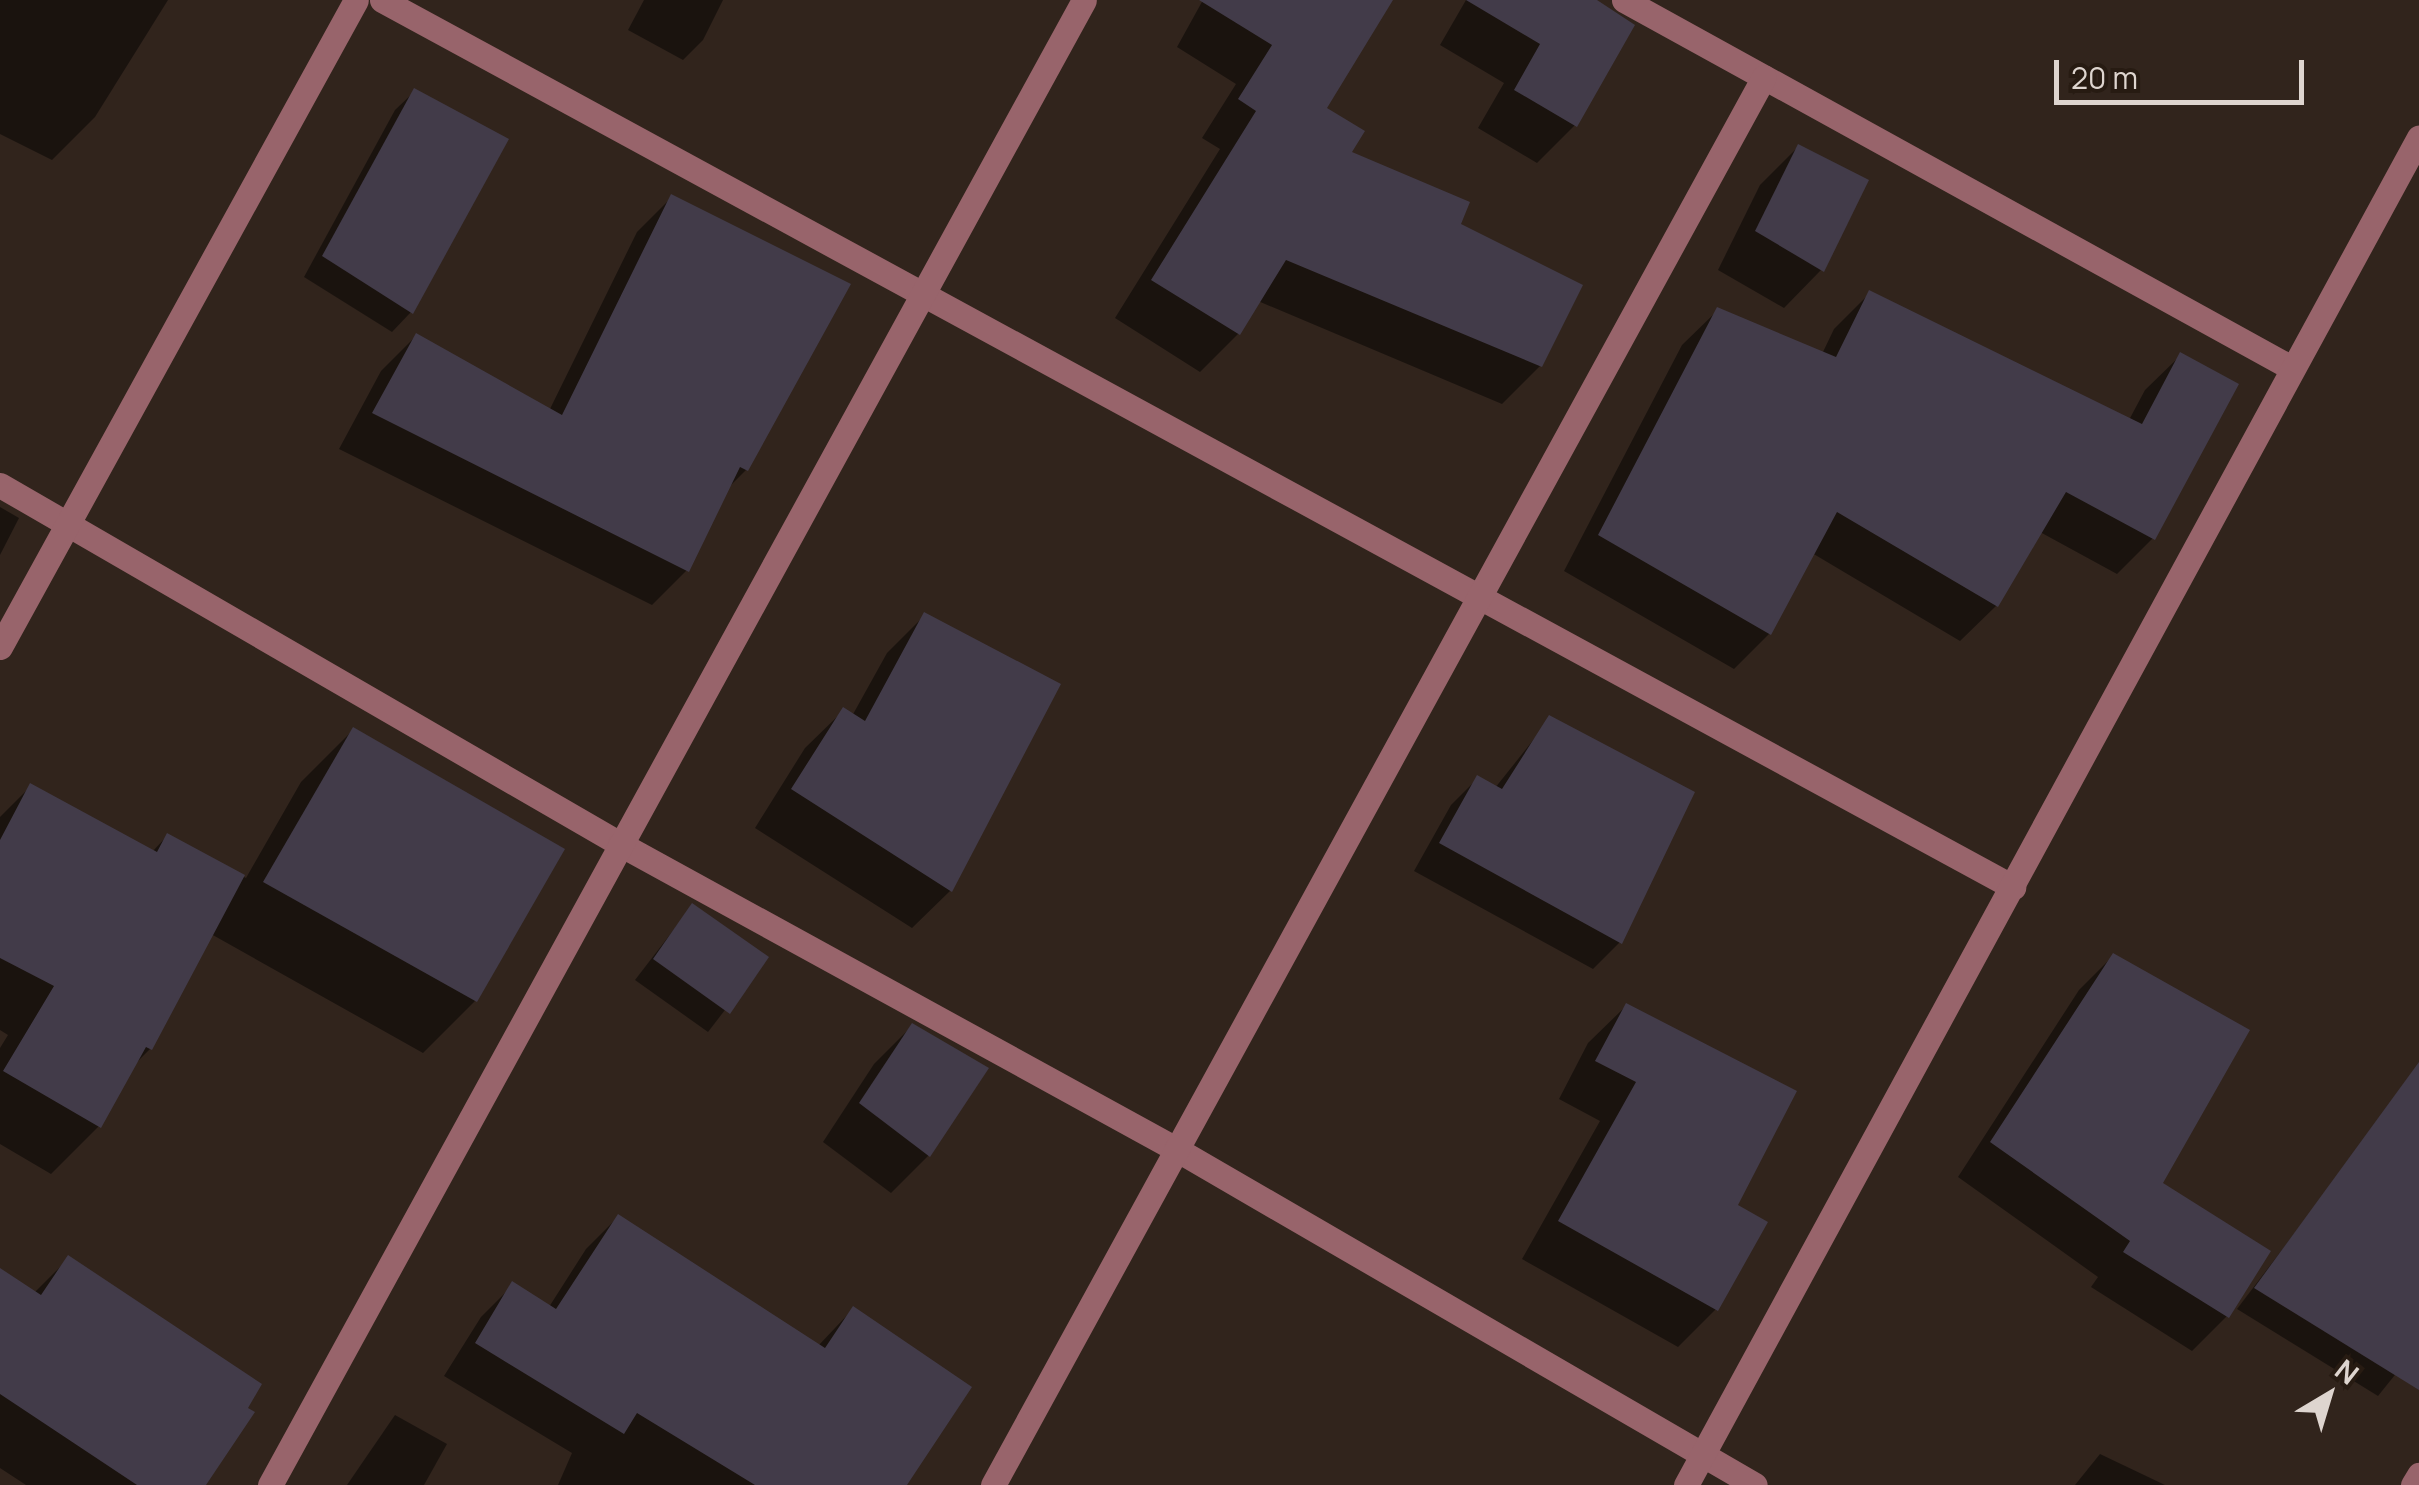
<!DOCTYPE html>
<html>
<head>
<meta charset="utf-8">
<style>
	body { margin:0 }
	#map { position:relative; width:2419px; height:1485px; overflow:hidden; background:#31241c; font-family:Manrope,sans-serif }
	div>[style] { position:absolute }
	[style*='--x'] { left:calc(var(--x)*1px); top:calc(var(--y)*1px); width:calc(var(--w)*1px); rotate:calc(var(--a)*1deg) }
	.shadow>* { inset:0; background:#0007 }
	.building>* { inset:0; background:#423b49 }
	.minor>* { height:25px; margin:-12.5px; padding:0 12.5px; transform-origin:12.5px; border-radius:12.5px; background:#98646b }
	span { translate:-50% -50%; white-space:nowrap; text-align:center; line-height:1.15; -webkit-text-stroke:8px #271b12; paint-order:stroke }
	.north { position:absolute; left:2279px; top:1345px; width:100px; height:100px; -webkit-text-stroke:8px #271b12; paint-order:stroke; rotate:38deg; font-size:28px; font-weight:700; line-height:40px; text-align:center; color:#ded5cf }
	.north::after { content:''; display:block; margin:auto; width:35px; height:45px; background:#ded5cf; clip-path:polygon(50% 0,100% 100%,50% 72%,0 100%) }
	.scale { position:absolute; left:2054px; top:60px; width:250px; height:45px; box-sizing:border-box; border:5px solid #ded5cf; border-top:0; padding-left:12px; font-size:30px; line-height:35px; white-space:nowrap; color:#ded5cf; -webkit-text-stroke:8px #271b12; paint-order:stroke }
</style>
</head>
<body>
<div id="map">
	<div class="shadow">
		<div style="clip-path:polygon(0 0,168px 0,95px 117px,52px 160px,0 134px)"></div>
		<div style="clip-path:polygon(644px 0,723px 0,703px 40px,683px 60px,628px 30px)"></div>
		<div style="clip-path:polygon(1203px 0,1390px 0,1324px 108px,1348px 154px,1457px 225px,1540px 366px,1502px 404px,1258px 301px,1238px 334px,1200px 372px,1115px 318px,1220px 149px,1202px 138px,1236px 84px,1177px 47px)"></div>
		<div style="clip-path:polygon(1466px 0,1589px 0,1575px 125px,1537px 163px,1478px 128px,1504px 83px,1440px 45px)"></div>
		<div style="clip-path:polygon(415px 91px,411px 312px,392px 332px,304px 277px,395px 110px)"></div>
		<div style="clip-path:polygon(1798px 147px,1821px 270px,1784px 308px,1718px 270px,1760px 185px)"></div>
		<div style="clip-path:polygon(672px 197px,746px 470px,726px 490px,687px 570px,652px 605px,339px 449px,381px 371px,416px 336px,549px 411px,637px 232px)"></div>
		<div style="clip-path:polygon(1870px 293px,2129px 420px,2145px 390px,2181px 355px,2153px 538px,2117px 574px,2040px 532px,1996px 606px,1960px 641px,1812px 553px,1769px 634px,1734px 669px,1564px 571px,1682px 345px,1718px 310px,1822px 354px,1834px 329px)"></div>
		<div style="clip-path:polygon(0 507px,19px 518px,0 555px)"></div>
		<div style="clip-path:polygon(925px 615px,950px 891px,912px 928px,755px 828px,805px 748px,843px 711px,852px 716px,887px 653px)"></div>
		<div style="clip-path:polygon(1550px 719px,1620px 942px,1593px 969px,1414px 871px,1451px 805px,1478px 778px,1495px 788px)"></div>
		<div style="clip-path:polygon(353px 730px,562px 850px,475px 1001px,423px 1053px,211px 934px,150px 1049px,132px 1067px,99px 1126px,51px 1174px,0 1144px,0 1048px,8px 1035px,0 1030px,0 817px,31px 786px,152px 852px,167px 836px,246px 878px,301px 782px)"></div>
		<div style="clip-path:polygon(692px 906px,765px 958px,708px 1032px,635px 980px)"></div>
		<div style="clip-path:polygon(2113px 956px,2159px 1184px,2227px 1316px,2192px 1351px,2091px 1287px,2098px 1277px,1958px 1177px,2079px 990px)"></div>
		<div style="clip-path:polygon(1626px 1006px,1734px 1206px,1716px 1309px,1678px 1347px,1522px 1259px,1600px 1121px,1559px 1099px,1588px 1043px)"></div>
		<div style="clip-path:polygon(912px 1026px,928px 1156px,891px 1193px,823px 1142px,874px 1064px)"></div>
		<div style="clip-path:polygon(2364px 1142px,2419px 1177px,2419px 1345px,2378px 1396px,2237px 1309px)"></div>
		<div style="clip-path:polygon(618px 1217px,818px 1346px,853px 1309px,906px 1485px,558px 1485px,572px 1453px,444px 1376px,481px 1317px,513px 1285px,549px 1307px,586px 1249px)"></div>
		<div style="clip-path:polygon(69px 1258px,203px 1485px,26px 1485px,0 1468px,0 1271px,34px 1293px)"></div>
		<div style="clip-path:polygon(395px 1415px,447px 1444px,424px 1485px,347px 1485px)"></div>
		<div style="clip-path:polygon(2100px 1454px,2165px 1485px,2075px 1485px)"></div>
	</div>
	<div class="building">
		<div style="clip-path:polygon(1199px 0,1393px 0,1327px 108px,1365px 131px,1352px 152px,1470px 202px,1461px 224px,1583px 285px,1542px 367px,1286px 260px,1240px 335px,1151px 280px,1256px 111px,1238px 99px,1272px 45px)"></div>
		<div style="clip-path:polygon(1466px 0,1597px 0,1635px 25px,1577px 127px,1514px 90px,1540px 44px)"></div>
		<div style="clip-path:polygon(414px 88px,509px 139px,413px 314px,322px 256px)"></div>
		<div style="clip-path:polygon(1798px 144px,1869px 180px,1824px 272px,1755px 231px)"></div>
		<div style="clip-path:polygon(671px 194px,851px 284px,748px 471px,740px 467px,689px 572px,372px 413px,416px 333px,562px 415px)"></div>
		<div style="clip-path:polygon(1869px 290px,2142px 424px,2180px 352px,2239px 384px,2155px 540px,2066px 492px,1998px 607px,1837px 512px,1771px 635px,1598px 535px,1717px 307px,1836px 357px)"></div>
		<div style="clip-path:polygon(924px 612px,1061px 684px,952px 892px,791px 789px,843px 707px,865px 721px)"></div>
		<div style="clip-path:polygon(1549px 715px,1695px 792px,1622px 944px,1439px 843px,1477px 775px,1502px 789px)"></div>
		<div style="clip-path:polygon(353px 727px,565px 849px,477px 1002px,263px 882px)"></div>
		<div style="clip-path:polygon(30px 783px,157px 852px,167px 833px,245px 875px,152px 1050px,146px 1047px,101px 1128px,3px 1071px,54px 986px,0 958px,0 840px)"></div>
		<div style="clip-path:polygon(692px 903px,769px 957px,730px 1014px,653px 959px)"></div>
		<div style="clip-path:polygon(2113px 953px,2250px 1030px,2163px 1183px,2271px 1251px,2229px 1318px,2123px 1252px,2130px 1241px,1990px 1142px)"></div>
		<div style="clip-path:polygon(1626px 1003px,1797px 1091px,1738px 1205px,1768px 1222px,1718px 1311px,1558px 1221px,1636px 1082px,1595px 1061px)"></div>
		<div style="clip-path:polygon(912px 1023px,989px 1068px,930px 1157px,859px 1103px)"></div>
		<div style="clip-path:polygon(2419px 1062px,2419px 1390px,2254px 1288px)"></div>
		<div style="clip-path:polygon(618px 1214px,825px 1348px,853px 1306px,972px 1387px,907px 1485px,755px 1485px,637px 1413px,624px 1434px,475px 1343px,512px 1281px,556px 1309px)"></div>
		<div style="clip-path:polygon(68px 1255px,262px 1384px,248px 1408px,255px 1412px,206px 1485px,137px 1485px,0 1394px,0 1268px,41px 1295px)"></div>
	</div>
	<div class="minor">
		<div style="--x:382;--y:0;--w:1857;--a:28.54"></div>
		<div style="--x:1624;--y:0;--w:760;--a:28.86"></div>
		<div style="--x:0;--y:485;--w:716;--a:30.07"></div>
		<div style="--x:620;--y:844;--w:634;--a:28.75"></div>
		<div style="--x:1176;--y:1149;--w:669;--a:30.13"></div>
		<div style="--x:0;--y:647;--w:738;--a:-61.18"></div>
		<div style="--x:270;--y:1485;--w:1693;--a:-61.27"></div>
		<div style="--x:993;--y:1485;--w:1605;--a:-61.3"></div>
		<div style="--x:1686;--y:1485;--w:1534;--a:-61.46"></div>
		<div style="--x:2413;--y:1485;--w:12;--a:-59"></div>
	</div>
	<div class="north">N</div>
	<div class="scale">20 m</div>
</div>
</body>
</html>
